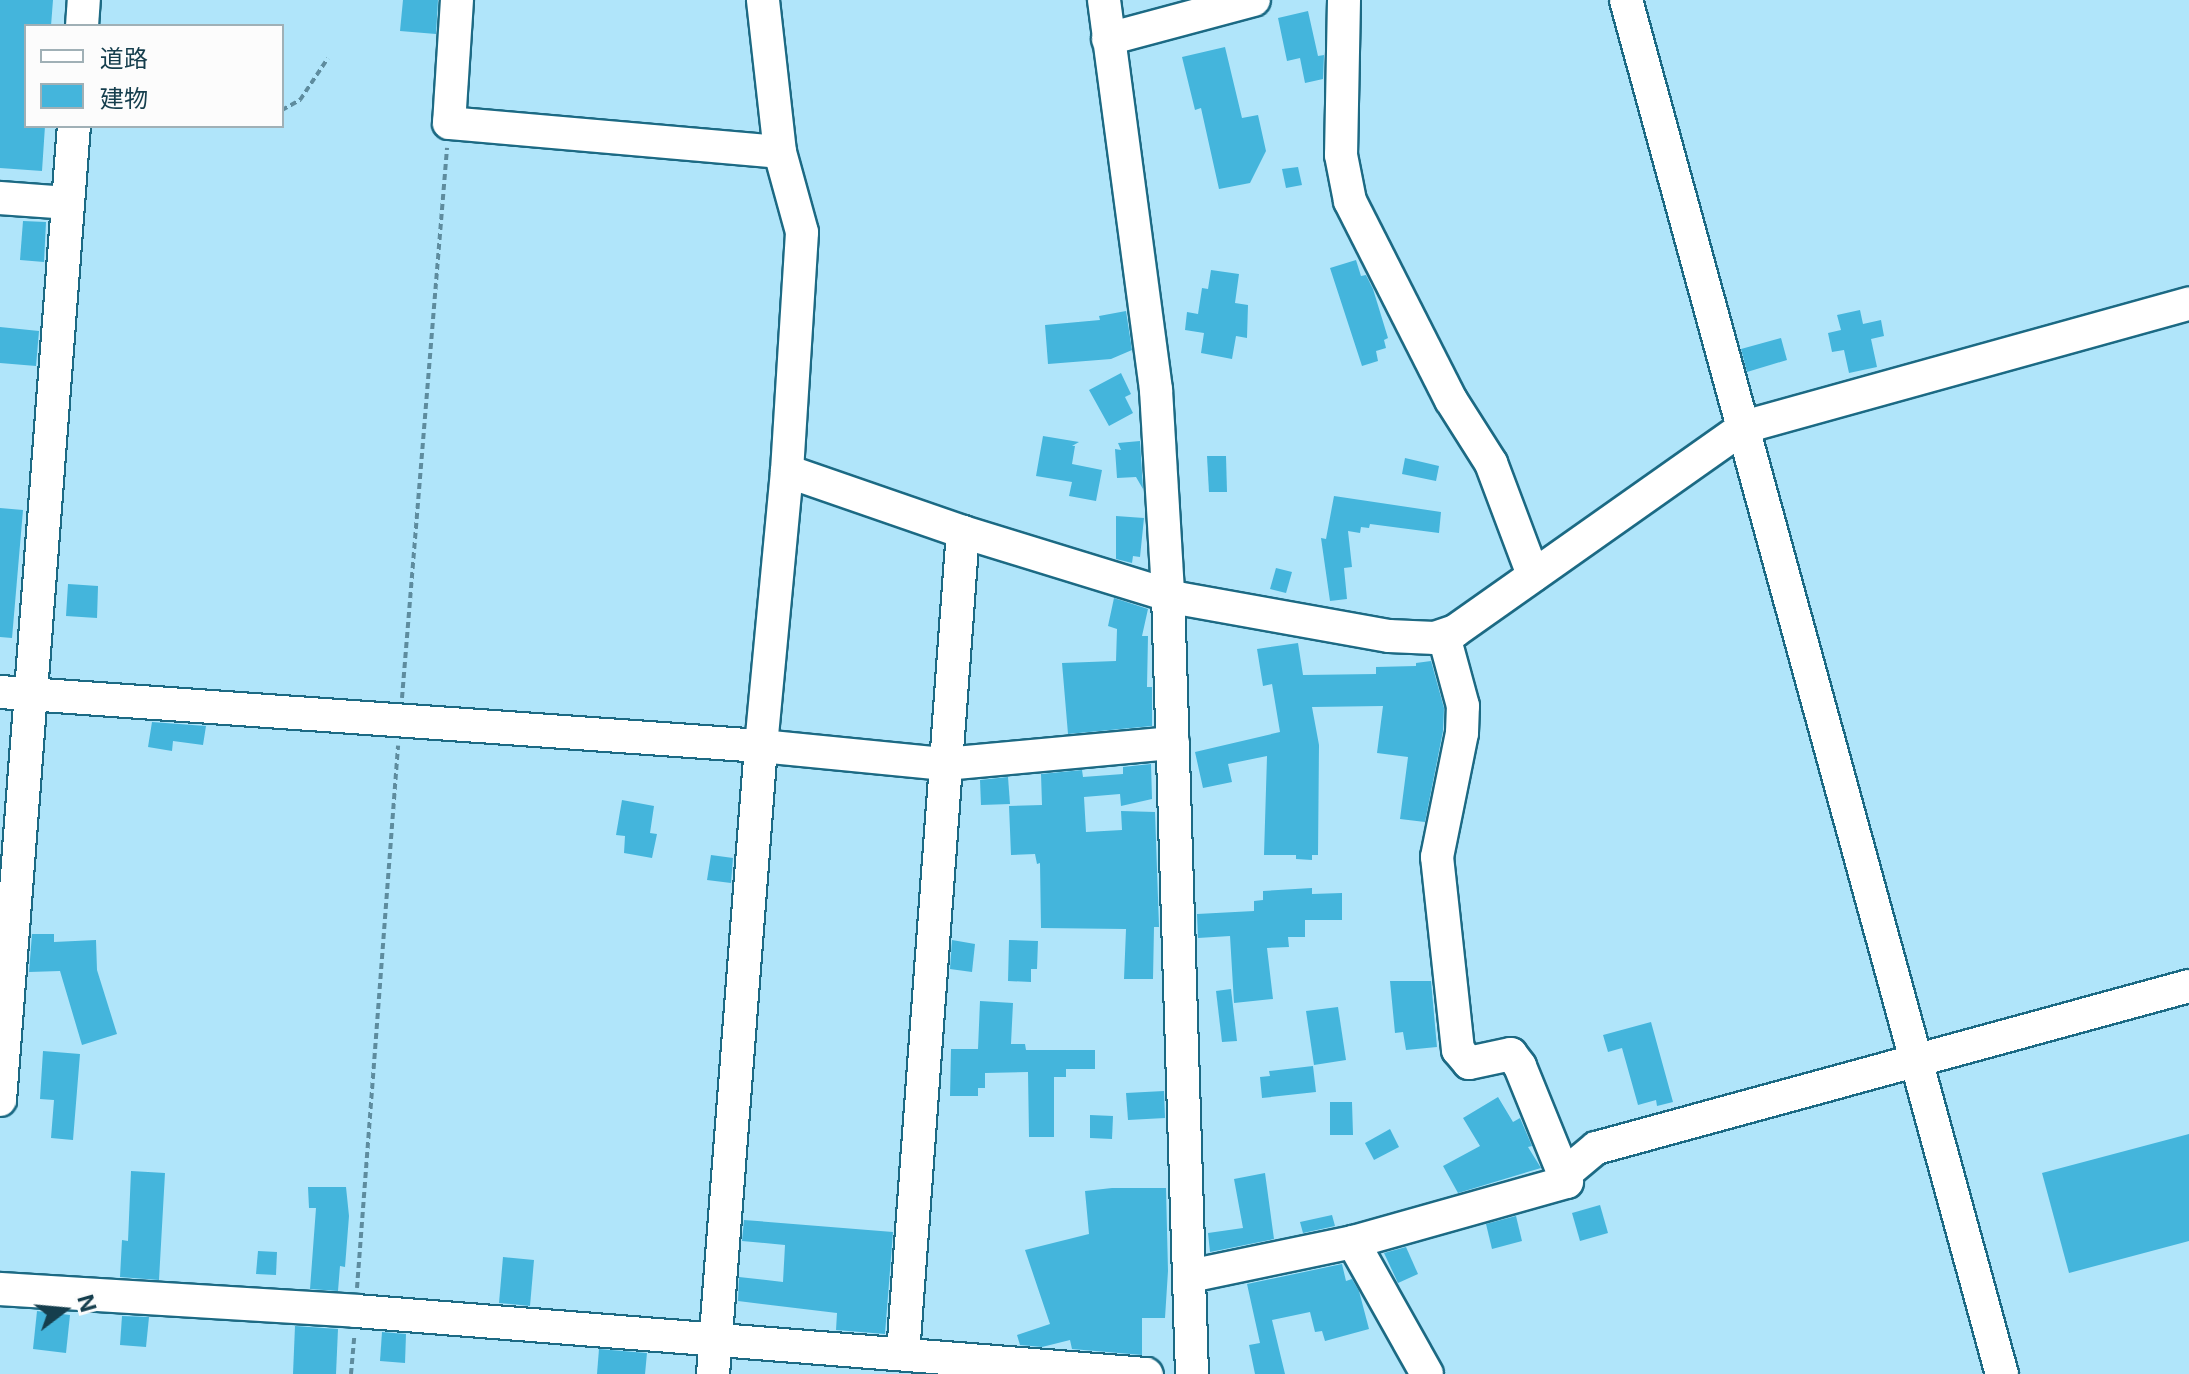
<!DOCTYPE html>
<html>
<head>
<meta charset="utf-8">
<style>
	body { margin:0 }
	#map { position:relative; width:2189px; height:1374px; overflow:hidden; background:#b0e5fa; font-family:Inter,"Noto Sans JP",sans-serif }
	div>[style] { position:absolute }
	[style*='--x'] { left:calc(var(--x)*1px); top:calc(var(--y)*1px); width:calc(var(--w)*1px); rotate:calc(var(--a)*1deg) }
	.building>* { inset:0; background:#44b5dc }
	.path>* { height:4px; margin-top:-2px; transform-origin:0; background:repeating-linear-gradient(90deg,#5e8c9e 0 6px,transparent 0 10px) }
	.roads { filter:drop-shadow(2px 0 #1c6a84) drop-shadow(-2px 0 #1c6a84) drop-shadow(0 2px #1c6a84) drop-shadow(0 -2px #1c6a84) }
	.minor>* { height:32px; margin:-16px; padding:0 16px; transform-origin:16px; border-radius:16px; background:#fff }
	span { translate:-50% -50%; white-space:nowrap; text-align:center; line-height:1.15; -webkit-text-stroke:7px #fcfcfc; paint-order:stroke }
	.legend { position:absolute; left:24px; top:24px; width:260px; height:104px; box-sizing:border-box; background:#fcfcfc; border:2px solid #a0b0b6; margin:0; padding:10px 14px; list-style:none; font-size:24px; color:#153e4d }
	.legend li { display:flex; align-items:center; gap:16px; height:40px }
	.legend b { width:40px; border:2px solid #a0b0b6 }
	.north { position:absolute; left:24px; top:1270px; width:80px; height:80px; -webkit-text-stroke:6px #fcfcfc; paint-order:stroke; rotate:74deg; font-size:22px; font-weight:700; line-height:32px; text-align:center; color:#153e4d }
	.north::after { content:''; display:block; margin:auto; width:28px; height:36px; background:#153e4d; clip-path:polygon(50% 0,100% 100%,50% 72%,0 100%) }
</style>
</head>
<body>
<div id="map">
	<div class="building">
		<div style="clip-path:polygon(0 0,53px 0,51px 26px,26px 26px,26px 126px,45px 126px,42px 171px,0 168px)"></div>
		<div style="clip-path:polygon(403px 0,438px 0,436px 34px,400px 31px)"></div>
		<div style="clip-path:polygon(1308px 11px,1318px 56px,1324px 55px,1323px 79px,1305px 83px,1300px 58px,1287px 61px,1278px 18px)"></div>
		<div style="clip-path:polygon(1225px 47px,1242px 118px,1258px 115px,1266px 151px,1250px 183px,1219px 189px,1201px 108px,1195px 110px,1182px 57px)"></div>
		<div style="clip-path:polygon(1298px 167px,1302px 185px,1286px 188px,1282px 169px)"></div>
		<div style="clip-path:polygon(23px 221px,46px 222px,44px 262px,20px 260px)"></div>
		<div style="clip-path:polygon(1356px 260px,1361px 276px,1366px 275px,1373px 289px,1388px 338px,1384px 340px,1386px 348px,1376px 351px,1378px 361px,1362px 366px,1330px 268px)"></div>
		<div style="clip-path:polygon(1211px 270px,1239px 274px,1235px 303px,1248px 305px,1247px 338px,1236px 336px,1232px 359px,1201px 353px,1204px 333px,1185px 330px,1187px 312px,1198px 314px,1202px 288px,1208px 289px)"></div>
		<div style="clip-path:polygon(1860px 310px,1863px 324px,1881px 320px,1884px 336px,1871px 339px,1877px 367px,1849px 373px,1844px 350px,1832px 352px,1828px 333px,1841px 330px,1837px 315px)"></div>
		<div style="clip-path:polygon(1126px 311px,1132px 350px,1111px 359px,1048px 364px,1045px 325px,1100px 320px,1099px 316px)"></div>
		<div style="clip-path:polygon(0 327px,39px 331px,36px 366px,0 363px)"></div>
		<div style="clip-path:polygon(1781px 338px,1787px 360px,1747px 372px,1741px 349px)"></div>
		<div style="clip-path:polygon(1121px 373px,1131px 394px,1125px 397px,1133px 413px,1109px 426px,1089px 390px)"></div>
		<div style="clip-path:polygon(1043px 436px,1079px 442px,1072px 446px,1075px 446px,1072px 464px,1102px 470px,1096px 501px,1069px 496px,1072px 482px,1036px 476px)"></div>
		<div style="clip-path:polygon(1140px 441px,1143px 489px,1136px 477px,1117px 478px,1115px 449px,1121px 450px,1118px 443px)"></div>
		<div style="clip-path:polygon(1207px 456px,1226px 456px,1227px 492px,1209px 492px)"></div>
		<div style="clip-path:polygon(1405px 458px,1439px 466px,1436px 481px,1402px 474px)"></div>
		<div style="clip-path:polygon(1334px 496px,1441px 512px,1439px 533px,1370px 524px,1369px 528px,1361px 527px,1360px 533px,1348px 531px,1352px 567px,1344px 568px,1347px 599px,1330px 601px,1321px 538px,1326px 539px)"></div>
		<div style="clip-path:polygon(0 508px,23px 510px,12px 638px,0 637px)"></div>
		<div style="clip-path:polygon(1116px 516px,1144px 518px,1140px 557px,1133px 556px,1132px 563px,1116px 559px)"></div>
		<div style="clip-path:polygon(1276px 568px,1292px 572px,1286px 593px,1270px 589px)"></div>
		<div style="clip-path:polygon(68px 584px,98px 586px,97px 618px,66px 616px)"></div>
		<div style="clip-path:polygon(1114px 598px,1148px 609px,1142px 636px,1148px 636px,1147px 687px,1152px 687px,1152px 726px,1068px 734px,1062px 663px,1116px 661px,1117px 629px,1108px 626px)"></div>
		<div style="clip-path:polygon(1298px 643px,1303px 675px,1376px 674px,1376px 667px,1416px 666px,1416px 663px,1431px 661px,1444px 708px,1443px 731px,1425px 822px,1400px 819px,1408px 757px,1377px 753px,1383px 706px,1312px 707px,1319px 745px,1318px 855px,1312px 855px,1312px 860px,1296px 859px,1296px 855px,1264px 855px,1267px 756px,1228px 764px,1232px 782px,1203px 788px,1195px 752px,1280px 732px,1272px 684px,1263px 686px,1257px 649px)"></div>
		<div style="clip-path:polygon(152px 722px,206px 726px,203px 745px,173px 741px,172px 751px,148px 747px)"></div>
		<div style="clip-path:polygon(1151px 764px,1152px 799px,1121px 806px,1120px 794px,1084px 797px,1086px 832px,1122px 830px,1121px 811px,1155px 812px,1159px 927px,1154px 927px,1153px 979px,1124px 979px,1126px 929px,1041px 928px,1040px 863px,1037px 864px,1035px 854px,1011px 855px,1009px 806px,1042px 805px,1041px 774px,1082px 770px,1083px 777px,1123px 774px,1123px 767px)"></div>
		<div style="clip-path:polygon(1008px 777px,1010px 804px,981px 805px,980px 780px)"></div>
		<div style="clip-path:polygon(622px 800px,654px 806px,650px 833px,657px 834px,652px 858px,624px 853px,625px 836px,616px 835px)"></div>
		<div style="clip-path:polygon(711px 855px,733px 858px,731px 883px,707px 880px)"></div>
		<div style="clip-path:polygon(1312px 888px,1312px 894px,1342px 893px,1342px 920px,1305px 920px,1305px 937px,1288px 937px,1289px 947px,1267px 948px,1273px 999px,1234px 1003px,1230px 936px,1198px 938px,1197px 914px,1254px 911px,1254px 901px,1263px 900px,1263px 891px)"></div>
		<div style="clip-path:polygon(32px 934px,54px 934px,54px 942px,96px 940px,97px 970px,117px 1034px,82px 1045px,60px 971px,29px 972px)"></div>
		<div style="clip-path:polygon(952px 940px,975px 944px,972px 972px,950px 969px)"></div>
		<div style="clip-path:polygon(1009px 940px,1038px 941px,1037px 969px,1031px 969px,1031px 982px,1008px 981px)"></div>
		<div style="clip-path:polygon(1390px 981px,1431px 981px,1437px 1047px,1406px 1050px,1403px 1032px,1395px 1033px)"></div>
		<div style="clip-path:polygon(1231px 989px,1237px 1041px,1222px 1042px,1216px 991px)"></div>
		<div style="clip-path:polygon(980px 1001px,1013px 1003px,1011px 1044px,1025px 1044px,1026px 1050px,1095px 1050px,1095px 1069px,1066px 1069px,1066px 1077px,1054px 1077px,1054px 1137px,1029px 1137px,1028px 1072px,985px 1073px,985px 1088px,978px 1088px,978px 1096px,950px 1096px,951px 1049px,978px 1049px)"></div>
		<div style="clip-path:polygon(1338px 1007px,1346px 1060px,1314px 1065px,1306px 1011px)"></div>
		<div style="clip-path:polygon(1651px 1022px,1673px 1102px,1657px 1106px,1656px 1100px,1638px 1105px,1622px 1048px,1608px 1052px,1603px 1035px)"></div>
		<div style="clip-path:polygon(43px 1051px,80px 1054px,73px 1140px,51px 1138px,54px 1100px,40px 1099px)"></div>
		<div style="clip-path:polygon(1313px 1066px,1316px 1092px,1262px 1098px,1260px 1077px,1270px 1076px,1269px 1071px)"></div>
		<div style="clip-path:polygon(1164px 1091px,1165px 1118px,1128px 1120px,1126px 1093px)"></div>
		<div style="clip-path:polygon(1498px 1097px,1513px 1122px,1520px 1118px,1532px 1146px,1528px 1147px,1541px 1168px,1458px 1193px,1443px 1166px,1480px 1146px,1463px 1118px)"></div>
		<div style="clip-path:polygon(1330px 1102px,1352px 1102px,1353px 1135px,1330px 1135px)"></div>
		<div style="clip-path:polygon(1090px 1115px,1113px 1116px,1112px 1139px,1090px 1138px)"></div>
		<div style="clip-path:polygon(1390px 1129px,1399px 1147px,1374px 1160px,1365px 1143px)"></div>
		<div style="clip-path:polygon(2189px 1134px,2189px 1241px,2069px 1273px,2042px 1173px)"></div>
		<div style="clip-path:polygon(131px 1171px,165px 1173px,159px 1280px,120px 1277px,122px 1240px,128px 1241px)"></div>
		<div style="clip-path:polygon(1265px 1173px,1274px 1239px,1210px 1252px,1208px 1233px,1243px 1228px,1234px 1179px)"></div>
		<div style="clip-path:polygon(308px 1187px,346px 1187px,349px 1216px,345px 1267px,340px 1266px,338px 1291px,310px 1289px,316px 1208px,309px 1208px)"></div>
		<div style="clip-path:polygon(1112px 1188px,1166px 1188px,1168px 1271px,1165px 1318px,1142px 1318px,1142px 1355px,1072px 1349px,1070px 1340px,1042px 1347px,1020px 1345px,1017px 1335px,1050px 1324px,1025px 1250px,1089px 1234px,1085px 1191px)"></div>
		<div style="clip-path:polygon(1600px 1205px,1608px 1233px,1580px 1241px,1572px 1213px)"></div>
		<div style="clip-path:polygon(1332px 1215px,1335px 1226px,1303px 1233px,1300px 1222px)"></div>
		<div style="clip-path:polygon(1516px 1216px,1522px 1241px,1492px 1249px,1486px 1224px)"></div>
		<div style="clip-path:polygon(744px 1220px,893px 1232px,885px 1334px,836px 1330px,837px 1313px,738px 1301px,739px 1277px,783px 1282px,785px 1245px,742px 1241px)"></div>
		<div style="clip-path:polygon(1406px 1247px,1418px 1274px,1398px 1283px,1384px 1253px)"></div>
		<div style="clip-path:polygon(258px 1251px,277px 1252px,276px 1275px,256px 1274px)"></div>
		<div style="clip-path:polygon(503px 1257px,534px 1260px,530px 1306px,499px 1303px)"></div>
		<div style="clip-path:polygon(1342px 1264px,1346px 1281px,1352px 1279px,1359px 1291px,1369px 1329px,1325px 1341px,1322px 1331px,1315px 1332px,1310px 1312px,1272px 1320px,1285px 1374px,1255px 1374px,1249px 1345px,1260px 1343px,1247px 1284px)"></div>
		<div style="clip-path:polygon(37px 1311px,70px 1315px,66px 1353px,33px 1349px)"></div>
		<div style="clip-path:polygon(122px 1316px,149px 1317px,146px 1347px,120px 1345px)"></div>
		<div style="clip-path:polygon(295px 1326px,338px 1329px,336px 1374px,293px 1374px)"></div>
		<div style="clip-path:polygon(382px 1332px,406px 1334px,405px 1363px,380px 1361px)"></div>
		<div style="clip-path:polygon(599px 1349px,647px 1353px,645px 1374px,597px 1374px)"></div>
	</div>
	<div class="path">
		<div style="--x:282;--y:110;--w:21;--a:-29"></div>
		<div style="--x:300;--y:100;--w:50;--a:-56.3"></div>
		<div style="--x:402;--y:698;--w:552;--a:-85.32"></div>
		<div style="--x:357;--y:1288;--w:544;--a:-85.67"></div>
		<div style="--x:351;--y:1374;--w:37;--a:-85"></div>
	</div>
	<div class="roads">
		<div class="minor">
			<div style="--x:457;--y:0;--w:123;--a:93.7"></div>
			<div style="--x:449;--y:123;--w:332;--a:5"></div>
			<div style="--x:1104;--y:0;--w:393;--a:82.4"></div>
			<div style="--x:1156;--y:390;--w:204;--a:86.6"></div>
			<div style="--x:1168;--y:594;--w:780;--a:88.24"></div>
			<div style="--x:1344;--y:0;--w:155;--a:91.1"></div>
			<div style="--x:1341;--y:155;--w:47;--a:78.9"></div>
			<div style="--x:1350;--y:201;--w:223;--a:63.1"></div>
			<div style="--x:1451;--y:400;--w:75;--a:57.6"></div>
			<div style="--x:1491;--y:463;--w:120;--a:69.4"></div>
			<div style="--x:1626;--y:0;--w:1425;--a:74.7"></div>
			<div style="--x:82;--y:26;--w:26;--a:-86"></div>
			<div style="--x:1108;--y:39;--w:151;--a:-15"></div>
			<div style="--x:0;--y:198;--w:68;--a:4.2"></div>
			<div style="--x:787;--y:471;--w:186;--a:19.1"></div>
			<div style="--x:963;--y:532;--w:224;--a:17.1"></div>
			<div style="--x:1177;--y:598;--w:215;--a:10.2"></div>
			<div style="--x:1389;--y:636;--w:46;--a:2.5"></div>
			<div style="--x:1435;--y:638;--w:21;--a:-19"></div>
			<div style="--x:1455;--y:631;--w:354;--a:-35.2"></div>
			<div style="--x:1744;--y:427;--w:462;--a:-15.5"></div>
			<div style="--x:0;--y:692;--w:763;--a:4.06"></div>
			<div style="--x:761;--y:746;--w:185;--a:5.6"></div>
			<div style="--x:945;--y:764;--w:229;--a:-5.3"></div>
			<div style="--x:0;--y:1100;--w:977;--a:-85.66"></div>
			<div style="--x:1566;--y:1173;--w:39;--a:-40"></div>
			<div style="--x:1596;--y:1148;--w:615;--a:-15.28"></div>
			<div style="--x:1353;--y:1242;--w:151;--a:60.7"></div>
			<div style="--x:1190;--y:1276;--w:167;--a:-11.8"></div>
			<div style="--x:1353;--y:1242;--w:222;--a:-15.7"></div>
			<div style="--x:1567;--y:1182;--w:125;--a:-112.1"></div>
			<div style="--x:1520;--y:1066;--w:15;--a:-127"></div>
			<div style="--x:1511;--y:1054;--w:43;--a:167.9"></div>
			<div style="--x:1469;--y:1063;--w:17;--a:-130"></div>
			<div style="--x:1458;--y:1050;--w:194;--a:-96.2"></div>
			<div style="--x:1437;--y:857;--w:126;--a:-78.6"></div>
			<div style="--x:1462;--y:733;--w:27;--a:-88"></div>
			<div style="--x:1463;--y:706;--w:73;--a:-105.2"></div>
			<div style="--x:0;--y:1289;--w:357;--a:3.5"></div>
			<div style="--x:356;--y:1311;--w:793;--a:4.56"></div>
			<div style="--x:903;--y:1354;--w:824;--a:-85.83"></div>
			<div style="--x:713;--y:1374;--w:630;--a:-85.63"></div>
			<div style="--x:761;--y:746;--w:276;--a:-84.6"></div>
			<div style="--x:787;--y:471;--w:239;--a:-86.4"></div>
			<div style="--x:802;--y:232;--w:83;--a:-105.4"></div>
			<div style="--x:780;--y:152;--w:153;--a:-96.4"></div>
		</div>
	</div>
	<ul class="legend">
	<li><b style="height:10px;background:#fff"></b>道路</li>
	<li><b style="height:22px;background:#44b5dc"></b>建物</li>
	</ul>
	<div class="north">N</div>
</div>
</body>
</html>
